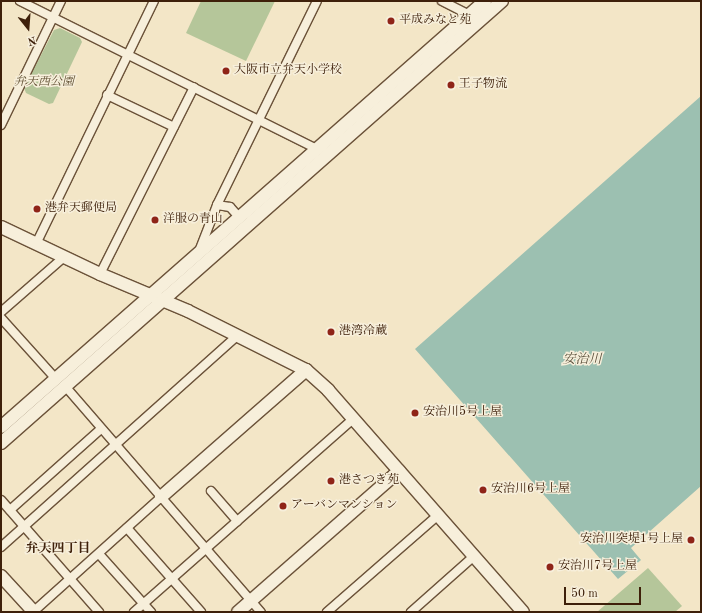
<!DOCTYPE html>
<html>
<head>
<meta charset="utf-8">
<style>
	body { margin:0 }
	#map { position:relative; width:702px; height:613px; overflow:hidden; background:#f3e6c7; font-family:"Old Standard TT","Noto Serif JP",serif }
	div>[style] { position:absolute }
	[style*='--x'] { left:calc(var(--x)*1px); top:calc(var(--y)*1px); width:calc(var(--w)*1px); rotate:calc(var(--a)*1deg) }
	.green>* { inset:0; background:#b5c69a }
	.water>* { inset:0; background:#9cc0b1 }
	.roads { filter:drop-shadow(1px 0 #6b5239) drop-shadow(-1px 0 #6b5239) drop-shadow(0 1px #6b5239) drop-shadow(0 -1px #6b5239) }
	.street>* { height:8px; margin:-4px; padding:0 4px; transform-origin:4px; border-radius:4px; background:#f7efdb }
	.secondary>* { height:12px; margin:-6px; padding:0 6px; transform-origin:6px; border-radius:6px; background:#f7efdb }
	.dots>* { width:11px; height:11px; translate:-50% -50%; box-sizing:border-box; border:2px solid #f7efdb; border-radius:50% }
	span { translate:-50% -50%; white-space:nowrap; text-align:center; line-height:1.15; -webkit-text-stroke:3px #f7efdb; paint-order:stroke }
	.poi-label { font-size:12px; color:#3e200a }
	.left { translate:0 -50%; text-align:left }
	.right { translate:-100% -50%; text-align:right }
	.park-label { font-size:12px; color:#625235; font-style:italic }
	.water-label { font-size:13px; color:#5a503c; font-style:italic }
	.neighbourhood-label { font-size:13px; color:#3e200a; font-weight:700 }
	.frame { position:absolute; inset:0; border:2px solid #3e200a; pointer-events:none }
	.north { position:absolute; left:8px; top:8px; width:40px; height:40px; -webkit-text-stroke:3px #f7efdb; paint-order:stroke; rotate:163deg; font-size:11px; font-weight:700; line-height:16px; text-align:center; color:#3e200a }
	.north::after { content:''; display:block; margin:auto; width:14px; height:18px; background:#3e200a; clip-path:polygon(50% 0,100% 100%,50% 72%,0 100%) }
	.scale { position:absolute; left:564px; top:587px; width:77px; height:18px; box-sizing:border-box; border:2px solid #3e200a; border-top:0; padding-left:5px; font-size:12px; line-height:14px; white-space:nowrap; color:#3e200a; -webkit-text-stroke:3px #f7efdb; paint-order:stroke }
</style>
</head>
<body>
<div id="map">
	<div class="green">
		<div style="clip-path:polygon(201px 1px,275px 1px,246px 61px,186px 33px)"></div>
		<div style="clip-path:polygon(60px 28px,80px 38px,82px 42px,53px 103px,49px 104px,26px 93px,24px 88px,54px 30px)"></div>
		<div style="clip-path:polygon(648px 568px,682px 606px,675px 612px,597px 612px)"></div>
	</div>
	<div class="water">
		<div style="clip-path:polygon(701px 96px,701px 486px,631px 548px,641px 560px,618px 579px,415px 349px)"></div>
	</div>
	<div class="roads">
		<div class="street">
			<div style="--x:20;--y:1;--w:334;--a:26.5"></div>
			<div style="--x:442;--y:1;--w:30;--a:27"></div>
			<div style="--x:107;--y:95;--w:74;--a:25.5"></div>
			<div style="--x:1;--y:125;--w:138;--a:-64.2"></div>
			<div style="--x:217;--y:205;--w:13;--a:9"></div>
			<div style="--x:230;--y:207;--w:13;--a:48"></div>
			<div style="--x:36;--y:244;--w:270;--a:-64.1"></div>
			<div style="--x:198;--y:254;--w:53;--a:-68.8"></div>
			<div style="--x:217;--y:205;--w:227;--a:-63.9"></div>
			<div style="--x:100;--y:274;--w:209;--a:-63.3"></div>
			<div style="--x:1;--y:312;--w:84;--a:-41.1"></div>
			<div style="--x:1;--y:318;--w:82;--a:48"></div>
			<div style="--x:65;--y:386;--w:299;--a:49.1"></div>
			<div style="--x:211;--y:491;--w:40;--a:49"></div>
			<div style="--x:1;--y:500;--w:149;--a:48.8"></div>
			<div style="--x:10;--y:510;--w:122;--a:-41.7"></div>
			<div style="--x:127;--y:528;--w:112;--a:48.6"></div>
			<div style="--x:1;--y:547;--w:318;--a:-41.8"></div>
			<div style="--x:99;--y:554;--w:78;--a:48.1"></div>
			<div style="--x:33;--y:612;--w:172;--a:-41.9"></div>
			<div style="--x:134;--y:612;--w:292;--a:-41.4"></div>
			<div style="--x:327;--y:612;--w:147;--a:-41.1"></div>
			<div style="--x:411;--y:612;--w:84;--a:-41.6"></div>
		</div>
		<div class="secondary">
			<div style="--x:1;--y:227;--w:110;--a:25.4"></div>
			<div style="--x:100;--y:274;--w:95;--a:22.8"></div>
			<div style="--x:188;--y:311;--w:132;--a:26.6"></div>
			<div style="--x:306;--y:370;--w:30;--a:42"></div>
			<div style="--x:328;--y:390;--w:295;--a:48.7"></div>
			<div style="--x:1;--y:427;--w:645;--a:-41.35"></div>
			<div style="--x:1;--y:443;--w:668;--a:-41.42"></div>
			<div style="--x:161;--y:497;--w:193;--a:-41.2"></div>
			<div style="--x:1;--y:576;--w:49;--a:47.5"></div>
			<div style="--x:238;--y:612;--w:214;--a:-41.2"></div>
		</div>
	</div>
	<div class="dots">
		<div style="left:391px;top:21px;background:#8f2418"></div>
		<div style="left:226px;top:71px;background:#8f2418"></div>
		<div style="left:451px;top:85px;background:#8f2418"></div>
		<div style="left:37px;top:209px;background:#8f2418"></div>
		<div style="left:155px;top:220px;background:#8f2418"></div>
		<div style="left:331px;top:332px;background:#8f2418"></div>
		<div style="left:415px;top:413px;background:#8f2418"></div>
		<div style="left:331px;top:481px;background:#8f2418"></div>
		<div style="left:483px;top:490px;background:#8f2418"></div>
		<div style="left:283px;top:506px;background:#8f2418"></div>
		<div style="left:691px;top:540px;background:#8f2418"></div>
		<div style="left:550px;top:567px;background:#8f2418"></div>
	</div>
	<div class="poi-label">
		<span class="left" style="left:399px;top:21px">平成みなと苑</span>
		<span class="left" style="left:234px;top:71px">大阪市立弁天小学校</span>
		<span class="left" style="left:459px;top:85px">王子物流</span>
		<span class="left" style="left:45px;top:209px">港弁天郵便局</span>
		<span class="left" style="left:163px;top:220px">洋服の青山</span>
		<span class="left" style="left:339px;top:332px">港湾冷蔵</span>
		<span class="left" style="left:423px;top:413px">安治川5号上屋</span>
		<span class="left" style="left:339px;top:481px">港さつき苑</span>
		<span class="left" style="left:491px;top:490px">安治川6号上屋</span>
		<span class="left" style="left:291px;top:506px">アーバンマンション</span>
		<span class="right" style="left:683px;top:540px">安治川突堤1号上屋</span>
		<span class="left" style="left:558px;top:567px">安治川7号上屋</span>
	</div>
	<div class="park-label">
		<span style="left:44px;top:83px">弁天西公園</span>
	</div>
	<div class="water-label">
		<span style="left:582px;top:360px">安治川</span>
	</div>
	<div class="neighbourhood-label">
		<span style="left:58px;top:549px">弁天四丁目</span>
	</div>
	<div class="frame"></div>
	<div class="north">N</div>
	<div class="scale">50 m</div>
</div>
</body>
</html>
